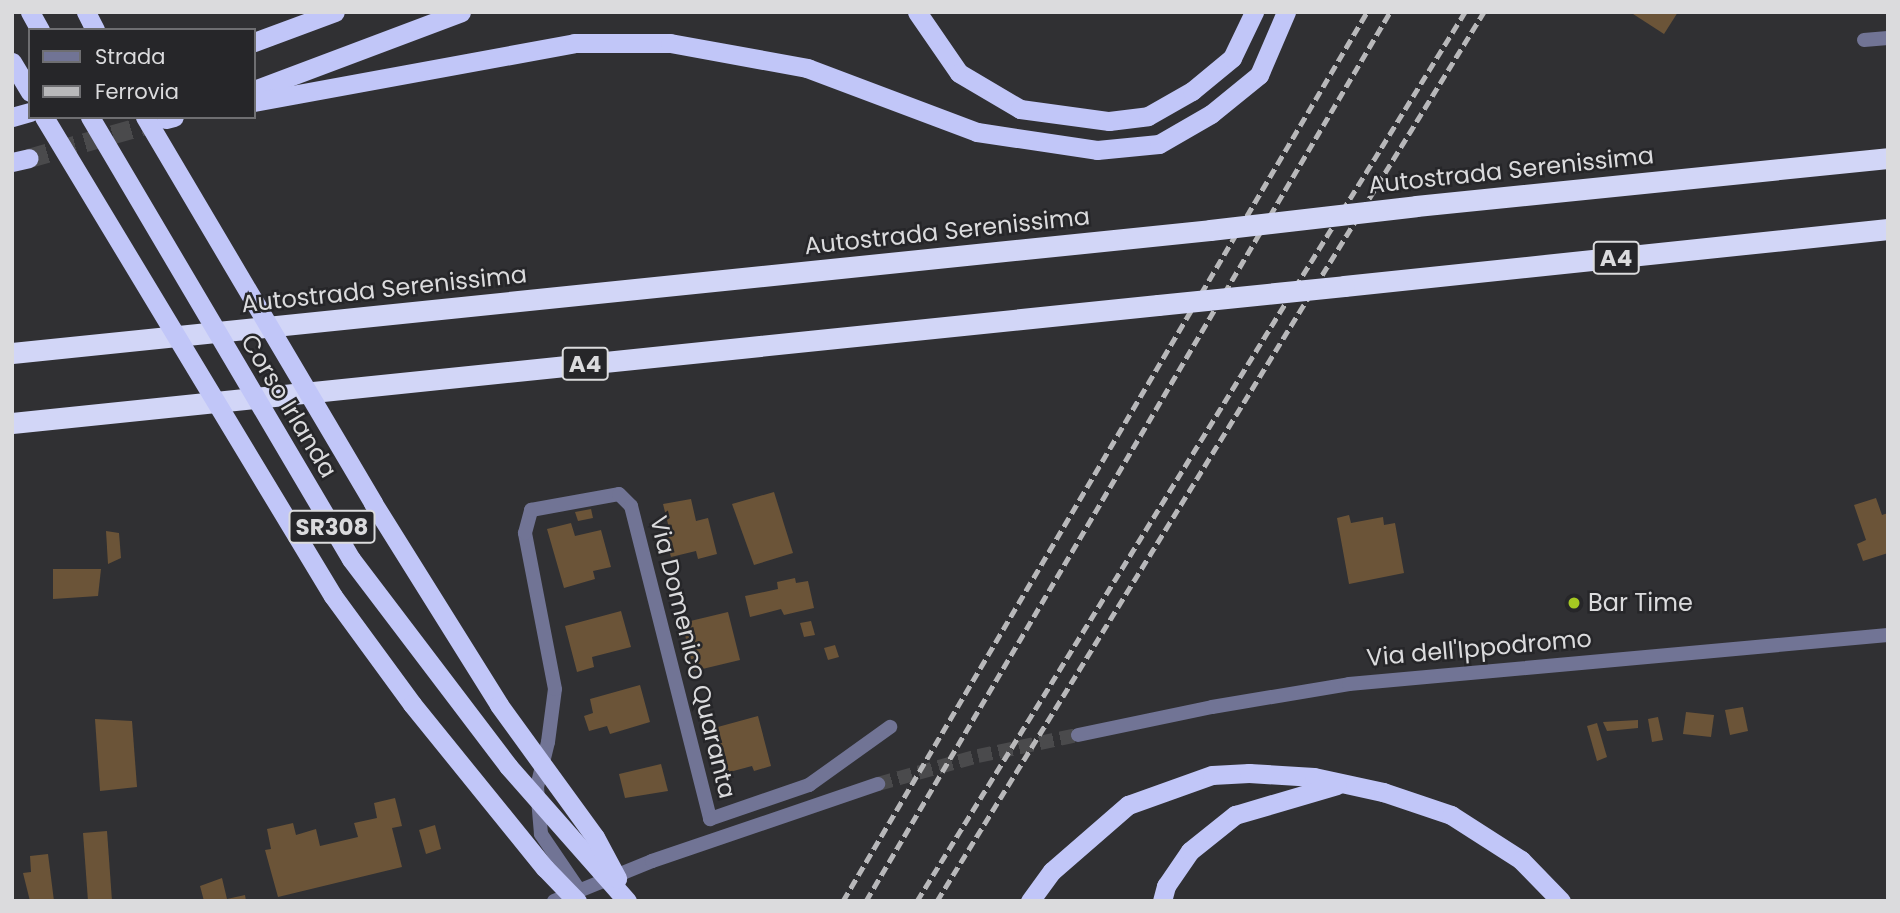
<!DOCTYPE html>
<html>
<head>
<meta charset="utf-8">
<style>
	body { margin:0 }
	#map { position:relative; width:1900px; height:913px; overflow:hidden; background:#303033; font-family:Poppins,sans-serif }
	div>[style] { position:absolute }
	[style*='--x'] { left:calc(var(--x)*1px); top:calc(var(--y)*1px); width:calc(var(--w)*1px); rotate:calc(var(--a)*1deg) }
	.building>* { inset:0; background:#6b5438 }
	.minor-tunnel>* { height:14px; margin-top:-7px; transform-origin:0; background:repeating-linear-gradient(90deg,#4a4a4c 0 14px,transparent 0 21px) }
	.trunk-tunnel>* { height:19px; margin-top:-9.5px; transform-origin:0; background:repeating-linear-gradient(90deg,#4a4a4c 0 19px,transparent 0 29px) }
	.minor>* { height:14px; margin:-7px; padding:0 7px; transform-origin:7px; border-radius:7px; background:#717495 }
	.trunk>* { height:19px; margin:-9.5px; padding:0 9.5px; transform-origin:9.5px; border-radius:9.5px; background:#c1c6f8 }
	.motorway>* { height:21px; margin:-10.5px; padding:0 10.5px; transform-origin:10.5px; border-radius:10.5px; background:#d2d6f7 }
	.rail>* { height:5px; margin-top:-2.5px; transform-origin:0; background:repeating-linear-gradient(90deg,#b8b8ba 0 10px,transparent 0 15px) }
	.trunk-bridge>* { height:19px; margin:-9.5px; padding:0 9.5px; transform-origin:9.5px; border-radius:9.5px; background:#c1c6f8 }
	.motorway-bridge>* { height:21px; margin:-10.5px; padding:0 10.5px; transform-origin:10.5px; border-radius:10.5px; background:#d2d6f7 }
	.dots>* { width:19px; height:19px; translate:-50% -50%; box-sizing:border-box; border:4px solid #262629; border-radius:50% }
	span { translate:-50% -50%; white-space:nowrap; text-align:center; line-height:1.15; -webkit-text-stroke:5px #262629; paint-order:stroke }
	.shield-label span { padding:2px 5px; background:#262629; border:2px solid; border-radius:5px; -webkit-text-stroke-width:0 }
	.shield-label { font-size:23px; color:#dbdbdd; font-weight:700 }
	.street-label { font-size:24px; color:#dbdbdd }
	.poi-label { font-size:24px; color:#dbdbdd }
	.left { translate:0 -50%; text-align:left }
	.frame { position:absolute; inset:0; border:14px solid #dbdbdd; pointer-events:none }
	.legend { position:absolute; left:28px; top:28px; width:228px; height:91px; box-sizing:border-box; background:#262629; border:2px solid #6e6e71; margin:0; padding:9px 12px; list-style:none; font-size:21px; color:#dbdbdd }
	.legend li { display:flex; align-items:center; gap:14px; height:35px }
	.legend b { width:35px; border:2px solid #6e6e71 }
</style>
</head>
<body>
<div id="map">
	<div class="building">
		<div style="clip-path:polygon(1630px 12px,1678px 12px,1664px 34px)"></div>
		<div style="clip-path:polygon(774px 492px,793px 553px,754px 565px,732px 504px)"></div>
		<div style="clip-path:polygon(1876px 498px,1882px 515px,1888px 513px,1888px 553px,1863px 561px,1857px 544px,1866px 540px,1854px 505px)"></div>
		<div style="clip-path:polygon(691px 499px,696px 521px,708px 518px,717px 554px,698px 559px,696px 551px,671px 557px,663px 529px,669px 528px,663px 504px)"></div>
		<div style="clip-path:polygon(591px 509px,593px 518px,578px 521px,575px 512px)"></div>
		<div style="clip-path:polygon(1349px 515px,1351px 523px,1383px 517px,1384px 525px,1395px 523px,1404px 573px,1349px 584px,1337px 518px)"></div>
		<div style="clip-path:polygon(571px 523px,575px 536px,601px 530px,611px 567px,593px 571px,595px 579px,564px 588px,547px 529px)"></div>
		<div style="clip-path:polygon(106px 531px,119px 533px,121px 558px,108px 564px)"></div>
		<div style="clip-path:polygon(53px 569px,101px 569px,98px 596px,53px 599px)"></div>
		<div style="clip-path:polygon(795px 578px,796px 583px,808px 581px,814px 608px,784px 615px,781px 609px,750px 617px,745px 596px,778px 589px,777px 582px)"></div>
		<div style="clip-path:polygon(621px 611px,631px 647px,592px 657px,594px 667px,577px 672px,565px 626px)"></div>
		<div style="clip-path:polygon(728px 612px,740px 660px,694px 671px,682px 623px)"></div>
		<div style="clip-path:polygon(811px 621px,815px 635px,804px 637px,800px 623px)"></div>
		<div style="clip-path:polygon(835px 645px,839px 657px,828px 660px,824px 648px)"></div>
		<div style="clip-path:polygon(640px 685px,650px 722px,610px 734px,607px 726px,589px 731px,584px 716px,593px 713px,590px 699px)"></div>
		<div style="clip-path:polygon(1743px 707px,1748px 731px,1730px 735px,1725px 710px)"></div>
		<div style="clip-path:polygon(1686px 712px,1714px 715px,1711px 737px,1683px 734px)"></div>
		<div style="clip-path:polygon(758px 716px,771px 766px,754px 771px,752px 766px,726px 773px,714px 728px)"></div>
		<div style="clip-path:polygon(1658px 717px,1663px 740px,1652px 742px,1648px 719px)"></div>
		<div style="clip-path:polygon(95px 719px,132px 721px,137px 787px,100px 791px)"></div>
		<div style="clip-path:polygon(1638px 720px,1638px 728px,1607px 731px,1603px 722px)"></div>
		<div style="clip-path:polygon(1597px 723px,1607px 757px,1597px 761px,1587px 726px)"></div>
		<div style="clip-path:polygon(661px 764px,668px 791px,625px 798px,619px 774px)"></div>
		<div style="clip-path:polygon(395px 798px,402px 826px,392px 828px,402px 867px,278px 897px,265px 850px,271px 849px,267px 829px,293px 823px,296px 835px,316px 829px,320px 846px,358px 837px,354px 823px,377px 818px,374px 803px)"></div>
		<div style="clip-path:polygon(435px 825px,441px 849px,426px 854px,419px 830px)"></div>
		<div style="clip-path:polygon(107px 831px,112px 901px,88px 901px,83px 833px)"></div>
		<div style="clip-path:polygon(48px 854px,54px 901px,30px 901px,23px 873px,31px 872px,30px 856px)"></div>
		<div style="clip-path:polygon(222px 878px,227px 899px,245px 895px,246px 901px,204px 901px,200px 886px)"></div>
	</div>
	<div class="minor-tunnel">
		<div style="--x:878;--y:784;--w:104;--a:-15.6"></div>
		<div style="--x:978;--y:756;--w:102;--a:-11.9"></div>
	</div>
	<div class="trunk-tunnel">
		<div style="--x:29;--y:158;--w:139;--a:-15.8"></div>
	</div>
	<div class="minor">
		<div style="--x:1864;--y:40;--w:24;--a:-5"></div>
		<div style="--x:1078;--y:735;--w:137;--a:-11.8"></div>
		<div style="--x:1212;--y:707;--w:139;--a:-9.5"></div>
		<div style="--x:1349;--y:684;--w:541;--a:-5.19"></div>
		<div style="--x:579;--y:890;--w:68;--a:-124.2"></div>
		<div style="--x:541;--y:834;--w:47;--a:-94.9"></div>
		<div style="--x:537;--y:787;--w:46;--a:-76.3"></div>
		<div style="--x:548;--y:742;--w:53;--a:-82.5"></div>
		<div style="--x:555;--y:689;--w:159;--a:-100.9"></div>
		<div style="--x:525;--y:533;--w:24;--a:-75"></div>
		<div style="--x:531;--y:510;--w:89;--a:-10.3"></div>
		<div style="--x:619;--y:494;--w:17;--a:45"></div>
		<div style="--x:631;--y:506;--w:323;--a:75.8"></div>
		<div style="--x:710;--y:819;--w:105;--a:-19"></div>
		<div style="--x:809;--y:785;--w:100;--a:-35.6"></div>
		<div style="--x:554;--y:901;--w:106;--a:-22.2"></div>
		<div style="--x:652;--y:861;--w:239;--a:-18.8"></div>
	</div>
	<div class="trunk">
		<div style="--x:30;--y:12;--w:21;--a:61"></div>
		<div style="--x:86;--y:12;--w:20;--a:63"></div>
		<div style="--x:917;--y:12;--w:74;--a:55.5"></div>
		<div style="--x:959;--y:73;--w:71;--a:30.5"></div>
		<div style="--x:1020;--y:109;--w:90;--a:7.7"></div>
		<div style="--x:1109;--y:121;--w:39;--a:-7"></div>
		<div style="--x:1148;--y:116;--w:51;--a:-29.6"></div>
		<div style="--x:1192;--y:91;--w:52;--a:-39.5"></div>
		<div style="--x:1232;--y:58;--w:51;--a:-64.4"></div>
		<div style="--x:254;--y:42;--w:86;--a:-20.3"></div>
		<div style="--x:12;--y:62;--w:35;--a:59"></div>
		<div style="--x:254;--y:90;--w:221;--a:-20.6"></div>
		<div style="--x:254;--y:102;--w:325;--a:-10.4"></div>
		<div style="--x:574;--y:43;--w:96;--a:0"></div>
		<div style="--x:670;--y:43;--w:139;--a:10.3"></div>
		<div style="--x:807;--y:68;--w:182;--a:20.6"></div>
		<div style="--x:977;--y:132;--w:121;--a:8.5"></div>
		<div style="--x:1097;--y:150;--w:62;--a:-5.5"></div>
		<div style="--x:1159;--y:144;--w:60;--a:-30"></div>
		<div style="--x:1211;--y:114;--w:62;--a:-39.1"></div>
		<div style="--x:1259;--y:75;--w:69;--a:-66.8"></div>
		<div style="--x:12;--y:117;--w:19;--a:-16"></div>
		<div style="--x:166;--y:119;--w:8;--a:-14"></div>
		<div style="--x:12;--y:162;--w:17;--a:-13"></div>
		<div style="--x:1030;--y:901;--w:37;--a:-54"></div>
		<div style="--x:1052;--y:871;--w:101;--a:-41"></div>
		<div style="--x:1128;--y:805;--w:89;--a:-19.7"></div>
		<div style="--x:1212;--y:775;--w:37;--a:-3"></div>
		<div style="--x:1249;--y:773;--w:65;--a:3.5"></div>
		<div style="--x:1314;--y:777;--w:71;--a:12.3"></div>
		<div style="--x:1383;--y:792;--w:72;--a:18.7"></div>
		<div style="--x:1451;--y:815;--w:83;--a:32.7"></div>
		<div style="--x:1521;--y:860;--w:57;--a:45.7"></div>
		<div style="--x:1162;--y:901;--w:16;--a:-75"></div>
		<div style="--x:1166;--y:886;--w:42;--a:-55.6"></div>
		<div style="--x:1190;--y:851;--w:58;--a:-38.7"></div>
		<div style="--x:1235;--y:815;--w:106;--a:-16.4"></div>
	</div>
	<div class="motorway">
		<div style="--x:1416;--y:206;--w:474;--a:-5.8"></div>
		<div style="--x:1344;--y:286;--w:547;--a:-5.98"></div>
		<div style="--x:12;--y:353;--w:1204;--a:-5.86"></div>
		<div style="--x:12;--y:423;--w:1152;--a:-5.88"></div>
	</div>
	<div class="rail">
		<div style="--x:843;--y:901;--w:1032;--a:-59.48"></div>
		<div style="--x:866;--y:901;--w:1032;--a:-59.48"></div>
		<div style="--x:917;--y:901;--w:1044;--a:-58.35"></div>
		<div style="--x:937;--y:901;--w:1044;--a:-58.4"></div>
	</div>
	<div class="trunk-bridge">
		<div style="--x:44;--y:117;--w:559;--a:58.9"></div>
		<div style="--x:333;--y:596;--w:134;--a:53.8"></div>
		<div style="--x:412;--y:704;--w:211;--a:51"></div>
		<div style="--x:545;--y:868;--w:46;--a:45.9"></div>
		<div style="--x:90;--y:117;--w:513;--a:59.44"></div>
		<div style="--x:351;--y:559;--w:260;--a:52.8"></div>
		<div style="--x:508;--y:766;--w:180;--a:48.6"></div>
		<div style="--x:145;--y:117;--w:448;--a:59.4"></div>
		<div style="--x:373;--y:503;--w:238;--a:58"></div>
		<div style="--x:499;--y:705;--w:163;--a:54"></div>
		<div style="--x:595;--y:837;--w:47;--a:61.8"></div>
	</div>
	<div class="motorway-bridge">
		<div style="--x:1210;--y:230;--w:207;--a:-6.6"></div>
		<div style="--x:1158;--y:305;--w:187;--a:-5.8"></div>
	</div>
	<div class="dots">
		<div style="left:1574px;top:603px;background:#a5c822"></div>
	</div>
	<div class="shield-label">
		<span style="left:1616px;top:258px">A4</span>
		<span style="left:585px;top:364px">A4</span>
		<span style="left:332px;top:527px">SR308</span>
	</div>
	<div class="street-label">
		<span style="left:1511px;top:170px;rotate:-6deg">Autostrada Serenissima</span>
		<span style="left:947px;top:231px;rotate:-6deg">Autostrada Serenissima</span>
		<span style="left:384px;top:289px;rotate:-6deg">Autostrada Serenissima</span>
		<span style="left:289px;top:406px;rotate:59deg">Corso Irlanda</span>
		<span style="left:1479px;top:648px;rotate:-5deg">Via dell'Ippodromo</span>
		<span style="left:693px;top:657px;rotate:76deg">Via Domenico Quaranta</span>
	</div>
	<div class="poi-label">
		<span class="left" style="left:1588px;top:603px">Bar Time</span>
	</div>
	<div class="frame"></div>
	<ul class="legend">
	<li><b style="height:9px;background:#717495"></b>Strada</li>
	<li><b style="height:9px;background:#b8b8ba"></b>Ferrovia</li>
	</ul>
</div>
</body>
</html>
